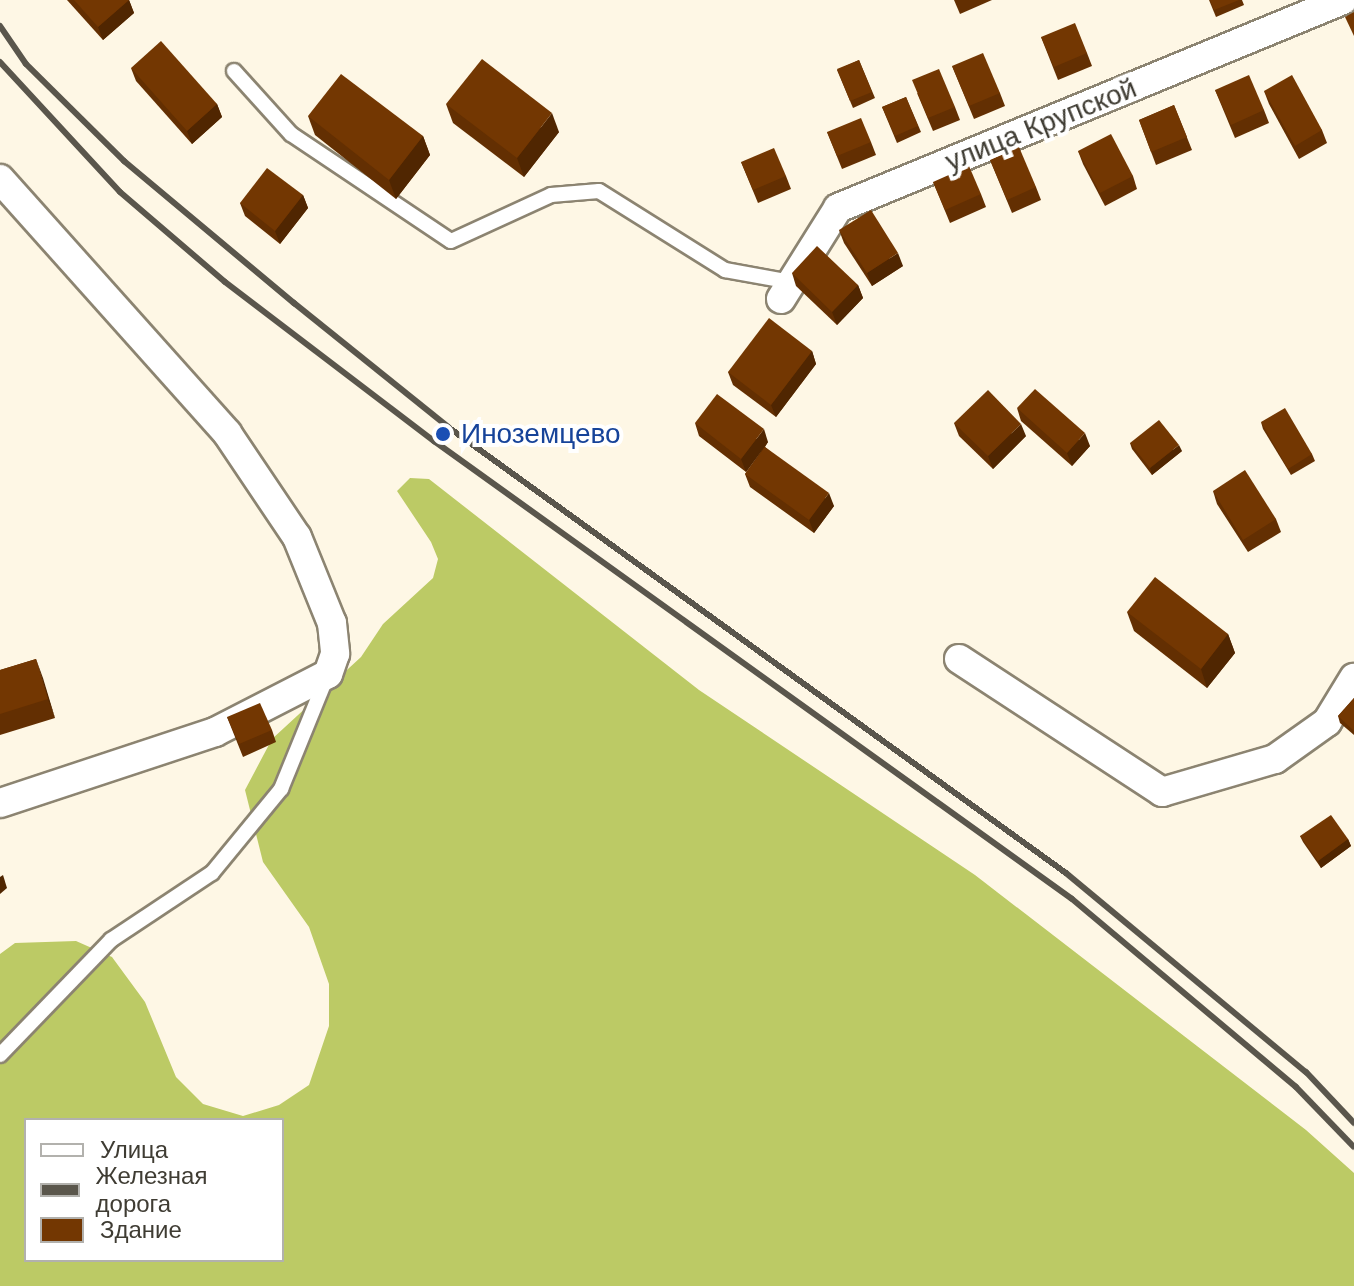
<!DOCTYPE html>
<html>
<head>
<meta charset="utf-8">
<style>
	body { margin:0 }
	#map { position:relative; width:1354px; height:1286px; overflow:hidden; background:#fef7e5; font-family:Arial,sans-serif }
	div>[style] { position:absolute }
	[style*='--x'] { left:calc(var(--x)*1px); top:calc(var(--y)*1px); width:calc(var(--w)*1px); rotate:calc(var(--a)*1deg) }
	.forest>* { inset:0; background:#bcca65 }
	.roads { filter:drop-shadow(2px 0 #8c8471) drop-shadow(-2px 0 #8c8471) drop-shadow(0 2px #8c8471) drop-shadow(0 -2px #8c8471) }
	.service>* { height:14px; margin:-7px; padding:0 7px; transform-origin:7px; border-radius:7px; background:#fff }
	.minor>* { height:28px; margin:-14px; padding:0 14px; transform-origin:14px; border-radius:14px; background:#fff }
	.rail>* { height:6px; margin:-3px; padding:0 3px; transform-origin:3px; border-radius:3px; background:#5a564c }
	.wall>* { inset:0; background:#632f02 }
	.shaded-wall>* { inset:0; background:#502601 }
	.building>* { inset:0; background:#733702 }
	.dots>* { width:22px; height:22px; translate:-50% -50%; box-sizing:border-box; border:4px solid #fff; border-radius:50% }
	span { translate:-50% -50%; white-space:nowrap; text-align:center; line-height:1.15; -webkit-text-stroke:8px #fff; paint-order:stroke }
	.street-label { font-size:28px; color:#3f3c33 }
	.transit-label { font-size:28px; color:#164399 }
	.left { translate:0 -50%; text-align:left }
	.legend { position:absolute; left:24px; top:1118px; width:260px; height:144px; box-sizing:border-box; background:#fff; border:2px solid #b2b1ad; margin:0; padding:10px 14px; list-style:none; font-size:24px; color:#3f3c33 }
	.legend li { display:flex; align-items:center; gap:16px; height:40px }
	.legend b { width:40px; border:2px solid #b2b1ad }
</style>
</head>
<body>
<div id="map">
	<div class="forest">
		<div style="clip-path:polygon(evenodd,410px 478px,429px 479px,699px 690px,975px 875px,1306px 1130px,1354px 1173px,1354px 1286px,0 1286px,0 954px,15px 943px,76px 941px,112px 957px,145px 1002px,176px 1077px,203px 1104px,243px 1116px,279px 1105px,309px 1085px,329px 1026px,329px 984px,309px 927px,263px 862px,245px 790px,272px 739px,361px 657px,383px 624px,433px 578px,438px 559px,431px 542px,397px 491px,410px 478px,26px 1120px,282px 1120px,282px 1260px,26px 1260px,26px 1120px)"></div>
	</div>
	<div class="roads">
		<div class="service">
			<div style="--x:234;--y:71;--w:85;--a:47.9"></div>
			<div style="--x:291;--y:134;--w:192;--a:33.8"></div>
			<div style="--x:451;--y:241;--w:110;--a:-24.7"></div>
			<div style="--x:551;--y:195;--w:48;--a:-4.8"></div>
			<div style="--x:599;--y:191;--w:149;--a:32.1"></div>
			<div style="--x:725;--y:270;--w:68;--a:10.2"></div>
			<div style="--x:0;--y:1055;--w:160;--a:-46"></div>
			<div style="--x:111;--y:940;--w:121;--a:-33.6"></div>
			<div style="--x:212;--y:873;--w:109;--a:-50.6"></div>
			<div style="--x:281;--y:789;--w:122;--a:-67.8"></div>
		</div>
		<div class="minor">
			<div style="--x:0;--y:179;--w:341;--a:48.2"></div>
			<div style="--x:227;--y:433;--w:125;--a:56.1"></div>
			<div style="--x:297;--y:537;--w:93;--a:67.9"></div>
			<div style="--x:332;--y:623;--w:31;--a:84"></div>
			<div style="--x:335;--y:654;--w:21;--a:109"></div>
			<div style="--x:328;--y:674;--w:127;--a:152.8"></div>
			<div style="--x:215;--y:732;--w:226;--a:161.7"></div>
			<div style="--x:781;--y:299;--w:107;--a:-57.9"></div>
			<div style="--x:838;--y:208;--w:546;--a:-22.39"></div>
			<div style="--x:959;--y:659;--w:243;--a:33.2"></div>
			<div style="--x:1162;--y:792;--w:118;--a:-16.3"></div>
			<div style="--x:1275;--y:759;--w:64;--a:-35.4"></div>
			<div style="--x:1327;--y:722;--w:52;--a:-58.5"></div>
		</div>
	</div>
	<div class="rail">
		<div style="--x:0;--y:26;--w:46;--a:55.6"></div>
		<div style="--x:26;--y:64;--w:138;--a:44.7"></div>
		<div style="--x:124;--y:161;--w:222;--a:39.9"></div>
		<div style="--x:294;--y:303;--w:198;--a:38.8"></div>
		<div style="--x:448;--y:427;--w:762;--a:35.82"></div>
		<div style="--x:1066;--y:873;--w:312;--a:39.7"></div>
		<div style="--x:1306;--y:1072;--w:70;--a:46.7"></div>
		<div style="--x:0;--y:62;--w:177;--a:47.3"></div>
		<div style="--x:120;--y:192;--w:138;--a:40.6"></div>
		<div style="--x:225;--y:282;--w:263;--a:37.3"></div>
		<div style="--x:434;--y:441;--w:785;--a:35.67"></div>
		<div style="--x:1072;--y:899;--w:292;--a:40"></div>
		<div style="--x:1296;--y:1087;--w:83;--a:46"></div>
	</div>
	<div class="wall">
		<div style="clip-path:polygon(67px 0,129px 0,134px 13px,103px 40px)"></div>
		<div style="clip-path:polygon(954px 0,992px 0,960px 14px)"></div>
		<div style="clip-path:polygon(1209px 0,1242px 0,1244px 5px,1216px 17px)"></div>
		<div style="clip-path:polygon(1041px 37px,1087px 53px,1092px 66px,1058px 80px)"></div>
		<div style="clip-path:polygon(859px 60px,875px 98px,853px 108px,837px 70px)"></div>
		<div style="clip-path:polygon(952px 66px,1000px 93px,1005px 106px,974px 119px)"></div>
		<div style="clip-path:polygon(131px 68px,217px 104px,222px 117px,192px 144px,136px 81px)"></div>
		<div style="clip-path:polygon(1215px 90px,1264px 110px,1269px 123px,1235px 138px)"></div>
		<div style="clip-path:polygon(1264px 91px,1322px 130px,1327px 143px,1299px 159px,1269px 104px)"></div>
		<div style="clip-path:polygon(917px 93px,955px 107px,960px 120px,933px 131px)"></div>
		<div style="clip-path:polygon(906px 97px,921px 132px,897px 143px,882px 107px)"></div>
		<div style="clip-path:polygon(446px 104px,559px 132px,524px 177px,453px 123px)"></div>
		<div style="clip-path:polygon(1174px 105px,1192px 150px,1156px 165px,1139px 120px)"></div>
		<div style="clip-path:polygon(308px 116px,423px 136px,430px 155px,396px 199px,315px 135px)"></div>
		<div style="clip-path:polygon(827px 132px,871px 142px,876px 155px,842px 169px)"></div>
		<div style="clip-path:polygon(1078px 151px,1133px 176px,1137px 189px,1105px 206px,1083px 164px)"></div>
		<div style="clip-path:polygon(990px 160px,1036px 187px,1041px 200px,1012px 213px)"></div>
		<div style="clip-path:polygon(741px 162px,786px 176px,791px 189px,758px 203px)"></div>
		<div style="clip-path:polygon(933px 182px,981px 194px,986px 207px,950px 223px)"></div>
		<div style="clip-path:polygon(303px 195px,308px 208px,280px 244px,245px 216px,240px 203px)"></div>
		<div style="clip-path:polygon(839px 230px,903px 266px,872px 286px,844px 243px)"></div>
		<div style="clip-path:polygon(792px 273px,858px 285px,863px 298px,837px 325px,796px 286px)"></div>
		<div style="clip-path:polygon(812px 351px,816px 364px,776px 417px,733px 385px,728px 372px)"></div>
		<div style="clip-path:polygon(1017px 408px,1090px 446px,1072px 466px,1021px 421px)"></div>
		<div style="clip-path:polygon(1261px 422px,1312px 454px,1315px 461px,1291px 475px,1263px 429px)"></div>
		<div style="clip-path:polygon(695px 423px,768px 442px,765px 447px,834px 506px,814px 533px,750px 487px,745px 474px,764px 447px,746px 472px,699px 436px)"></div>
		<div style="clip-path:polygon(954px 423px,1026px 436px,993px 469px,959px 436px)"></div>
		<div style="clip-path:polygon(1130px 443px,1182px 451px,1152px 475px,1132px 449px)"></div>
		<div style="clip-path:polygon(1213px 491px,1276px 519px,1281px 532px,1248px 552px,1217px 504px)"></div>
		<div style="clip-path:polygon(1127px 612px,1228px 634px,1235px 653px,1207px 688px,1134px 631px)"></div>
		<div style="clip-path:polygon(36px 659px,55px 718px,0 735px,0 670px)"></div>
		<div style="clip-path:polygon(1354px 698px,1354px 735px,1340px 723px,1338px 716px)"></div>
		<div style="clip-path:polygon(227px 717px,272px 730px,276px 742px,243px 757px)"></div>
		<div style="clip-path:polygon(1300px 836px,1348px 839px,1351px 846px,1321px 868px,1303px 842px)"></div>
	</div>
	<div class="shaded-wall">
		<div style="clip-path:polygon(129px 0,134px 13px,103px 40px,98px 27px)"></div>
		<div style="clip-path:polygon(217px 104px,222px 117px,192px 144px,187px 131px)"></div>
		<div style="clip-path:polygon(552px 113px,559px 132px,524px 177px,517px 158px)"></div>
		<div style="clip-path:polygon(423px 136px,430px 155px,396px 199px,389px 180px)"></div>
		<div style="clip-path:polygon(303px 195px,308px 208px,280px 244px,275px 231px)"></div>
		<div style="clip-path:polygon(898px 253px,903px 266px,872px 286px,867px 273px)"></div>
		<div style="clip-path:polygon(858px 285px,863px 298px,837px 325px,832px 312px)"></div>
		<div style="clip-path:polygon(812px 351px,816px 364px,776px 417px,771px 405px)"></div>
		<div style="clip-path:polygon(1021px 424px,1026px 436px,993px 469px,988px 456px)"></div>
		<div style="clip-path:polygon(764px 429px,768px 442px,746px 472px,741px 459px)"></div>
		<div style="clip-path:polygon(1085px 433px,1090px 446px,1072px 466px,1067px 453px)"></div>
		<div style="clip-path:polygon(1179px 445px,1182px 451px,1152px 475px,1150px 468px)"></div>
		<div style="clip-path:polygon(829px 493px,834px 506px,814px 533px,809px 520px)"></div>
		<div style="clip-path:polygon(1228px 634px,1235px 653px,1207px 688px,1201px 669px)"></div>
		<div style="clip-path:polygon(36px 659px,43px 678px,55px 718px,48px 699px)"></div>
		<div style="clip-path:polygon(1348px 839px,1351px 846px,1321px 868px,1318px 861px)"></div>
		<div style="clip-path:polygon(3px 875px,7px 888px,0 894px,0 877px)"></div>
	</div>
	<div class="building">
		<div style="clip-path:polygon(74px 0,129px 0,98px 27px)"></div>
		<div style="clip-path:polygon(1210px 0,1239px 0,1214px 10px)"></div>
		<div style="clip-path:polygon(1354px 12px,1354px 36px,1345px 17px)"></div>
		<div style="clip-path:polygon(1075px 23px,1087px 53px,1054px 67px,1041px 37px)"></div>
		<div style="clip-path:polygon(161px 41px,217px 104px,187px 131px,131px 68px)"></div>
		<div style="clip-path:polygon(983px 53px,1000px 93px,969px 106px,952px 66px)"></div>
		<div style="clip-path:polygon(482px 59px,552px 113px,517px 158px,446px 104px)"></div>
		<div style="clip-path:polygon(859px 60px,872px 92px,850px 101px,837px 69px)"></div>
		<div style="clip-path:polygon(939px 69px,955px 107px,928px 118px,912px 80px)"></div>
		<div style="clip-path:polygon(341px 74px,423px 136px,389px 180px,308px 116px)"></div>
		<div style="clip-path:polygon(1249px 75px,1264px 110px,1231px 125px,1215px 90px)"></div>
		<div style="clip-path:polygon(1292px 75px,1322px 130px,1295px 146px,1264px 91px)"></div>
		<div style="clip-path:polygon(906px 97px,918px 126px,895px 136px,882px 107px)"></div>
		<div style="clip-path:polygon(1174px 105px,1187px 137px,1151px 152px,1139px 120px)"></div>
		<div style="clip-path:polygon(861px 118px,871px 142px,837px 156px,827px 132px)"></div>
		<div style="clip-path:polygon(1111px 134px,1133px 176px,1100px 193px,1078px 151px)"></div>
		<div style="clip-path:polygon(1019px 147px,1036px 187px,1007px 200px,990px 160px)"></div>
		<div style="clip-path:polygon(774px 148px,786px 176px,753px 190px,741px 162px)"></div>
		<div style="clip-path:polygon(969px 166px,981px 194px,945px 210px,933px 182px)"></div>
		<div style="clip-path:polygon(267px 168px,303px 195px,275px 231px,240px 203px)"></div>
		<div style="clip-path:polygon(871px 210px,898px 253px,867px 273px,839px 230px)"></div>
		<div style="clip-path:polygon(817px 246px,858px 285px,832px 312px,792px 273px)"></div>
		<div style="clip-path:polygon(769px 318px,812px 351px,771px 405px,728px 372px)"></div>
		<div style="clip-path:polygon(1035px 389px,1085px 433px,1067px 453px,1017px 408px)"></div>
		<div style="clip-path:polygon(988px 390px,1021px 424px,988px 456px,954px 423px)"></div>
		<div style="clip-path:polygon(717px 394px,764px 429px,741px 459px,695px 423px)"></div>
		<div style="clip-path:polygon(1285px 408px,1312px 454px,1288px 469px,1261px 422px)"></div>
		<div style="clip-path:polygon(1159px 420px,1179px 445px,1150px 468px,1130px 443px)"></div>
		<div style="clip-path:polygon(765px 447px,829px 493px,809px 520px,745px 474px)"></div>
		<div style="clip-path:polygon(1245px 470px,1276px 519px,1243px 540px,1213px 491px)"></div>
		<div style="clip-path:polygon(1155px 577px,1228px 634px,1201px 669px,1127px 612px)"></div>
		<div style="clip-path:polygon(36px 659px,48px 699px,0 714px,0 670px)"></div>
		<div style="clip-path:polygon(1354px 698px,1354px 731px,1338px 716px)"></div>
		<div style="clip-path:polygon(260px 703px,272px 730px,239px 744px,227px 717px)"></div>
		<div style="clip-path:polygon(1331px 815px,1348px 839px,1318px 861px,1300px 836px)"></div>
	</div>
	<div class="dots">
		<div style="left:443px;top:434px;background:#1a4fb4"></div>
	</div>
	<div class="street-label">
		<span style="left:1041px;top:125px;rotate:-22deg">улица Крупской</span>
	</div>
	<div class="transit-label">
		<span class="left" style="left:461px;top:434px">Иноземцево</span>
	</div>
	<ul class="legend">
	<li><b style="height:10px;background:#fff"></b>Улица</li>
	<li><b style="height:10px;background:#5a564c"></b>Железная дорога</li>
	<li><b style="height:22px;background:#733702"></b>Здание</li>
	</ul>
</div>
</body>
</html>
